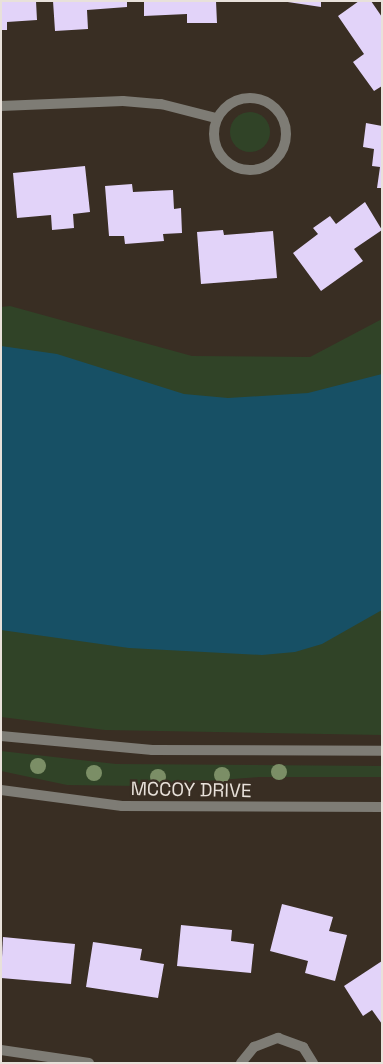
<!DOCTYPE html>
<html>
<head>
<meta charset="utf-8">
<style>
	body { margin:0 }
	#map { position:relative; width:383px; height:1064px; overflow:hidden; background:#392e23; font-family:"Space Grotesk",sans-serif }
	div>[style] { position:absolute }
	[style*='--x'] { left:calc(var(--x)*1px); top:calc(var(--y)*1px); width:calc(var(--w)*1px); rotate:calc(var(--a)*1deg) }
	.green>* { inset:0; background:#304327 }
	.round { border-radius:50% }
	.water>* { inset:0; background:#175065 }
	.building>* { inset:0; background:#e2d3f9 }
	.minor>* { height:10px; margin:-5px; padding:0 5px; transform-origin:5px; border-radius:5px; background:#7e7c75 }
	.minor>.ring { margin:-5px; padding:0; box-sizing:content-box; background:none; border:10px solid #7e7c75; border-radius:50% }
	.tertiary>* { height:10px; margin:-5px; padding:0 5px; transform-origin:5px; border-radius:5px; background:#7e7c75 }
	.trees>* { width:16px; height:16px; margin:-8px; border-radius:50%; background:#7b8e66 }
	span { translate:-50% -50%; white-space:nowrap; text-align:center; line-height:1.15; -webkit-text-stroke:5px #392e23; paint-order:stroke }
	.street-label { font-size:19px; color:#e8e1da }
	.frame { position:absolute; inset:0; border:2px solid #e8e1da; pointer-events:none }
</style>
</head>
<body>
<div id="map">
	<div class="green">
		<div class="round" style="left:230px;top:112px;width:40px;height:40px"></div>
		<div style="clip-path:polygon(10px 306px,192px 356px,310px 357px,382px 319px,382px 735px,105px 730px,1px 717px,1px 307px)"></div>
		<div style="clip-path:polygon(1px 751px,116px 764px,382px 766px,382px 777px,259px 777px,141px 786px,67px 785px,1px 771px)"></div>
	</div>
	<div class="water">
		<div style="clip-path:polygon(1px 346px,57px 354px,184px 394px,228px 398px,308px 393px,382px 374px,382px 610px,322px 644px,295px 652px,262px 655px,129px 648px,1px 630px)"></div>
	</div>
	<div class="building">
		<div style="clip-path:polygon(1px 1px,36px 1px,37px 20px,7px 22px,7px 30px,1px 30px)"></div>
		<div style="clip-path:polygon(53px 1px,127px 1px,127px 7px,87px 10px,88px 29px,55px 31px)"></div>
		<div style="clip-path:polygon(144px 1px,216px 1px,217px 23px,187px 23px,187px 14px,144px 16px)"></div>
		<div style="clip-path:polygon(281px 1px,321px 1px,321px 7px)"></div>
		<div style="clip-path:polygon(359px 1px,371px 1px,382px 17px,382px 86px,374px 91px,353px 62px,364px 54px,338px 16px)"></div>
		<div style="clip-path:polygon(366px 123px,382px 126px,382px 188px,377px 188px,380px 167px,372px 166px,374px 149px,363px 147px)"></div>
		<div style="clip-path:polygon(85px 166px,90px 212px,73px 214px,74px 228px,52px 230px,51px 215px,17px 218px,13px 173px)"></div>
		<div style="clip-path:polygon(132px 184px,133px 192px,173px 190px,174px 209px,181px 208px,182px 233px,163px 234px,164px 241px,125px 244px,124px 236px,109px 236px,105px 186px)"></div>
		<div style="clip-path:polygon(365px 202px,382px 230px,354px 249px,363px 261px,321px 291px,293px 253px,318px 234px,313px 228px,330px 216px,336px 224px)"></div>
		<div style="clip-path:polygon(223px 230px,224px 235px,273px 231px,277px 278px,201px 284px,197px 232px)"></div>
		<div style="clip-path:polygon(282px 904px,333px 917px,329px 931px,347px 935px,335px 981px,305px 973px,308px 961px,270px 951px)"></div>
		<div style="clip-path:polygon(181px 925px,232px 930px,231px 941px,254px 944px,251px 973px,177px 966px)"></div>
		<div style="clip-path:polygon(3px 937px,75px 944px,71px 984px,1px 978px)"></div>
		<div style="clip-path:polygon(93px 942px,142px 949px,140px 960px,164px 964px,158px 998px,86px 987px)"></div>
		<div style="clip-path:polygon(382px 961px,382px 1024px,372px 1010px,363px 1016px,344px 986px)"></div>
	</div>
	<div class="minor">
		<div class="ring" style="left:214px;top:98px;width:62px;height:62px"></div>
		<div style="--x:1;--y:106;--w:122;--a:-2.3"></div>
		<div style="--x:123;--y:101;--w:38;--a:5"></div>
		<div style="--x:161;--y:104;--w:57;--a:14.3"></div>
		<div style="--x:1;--y:1050;--w:89;--a:8.4"></div>
		<div style="--x:241;--y:1063;--w:21;--a:-51"></div>
		<div style="--x:254;--y:1047;--w:26;--a:-21"></div>
		<div style="--x:278;--y:1038;--w:27;--a:20"></div>
		<div style="--x:303;--y:1047;--w:19;--a:58"></div>
	</div>
	<div class="tertiary">
		<div style="--x:1;--y:736;--w:152;--a:5.3"></div>
		<div style="--x:152;--y:750;--w:230;--a:0.2"></div>
		<div style="--x:1;--y:790;--w:122;--a:7.5"></div>
		<div style="--x:122;--y:806;--w:260;--a:0.2"></div>
	</div>
	<div class="trees">
		<div style="left:38px;top:766px"></div>
		<div style="left:279px;top:772px"></div>
		<div style="left:94px;top:773px"></div>
		<div style="left:222px;top:775px"></div>
		<div style="left:158px;top:777px"></div>
	</div>
	<div class="street-label">
		<span style="left:191px;top:790px;rotate:1deg">MCCOY DRIVE</span>
	</div>
	<div class="frame"></div>
</div>
</body>
</html>
